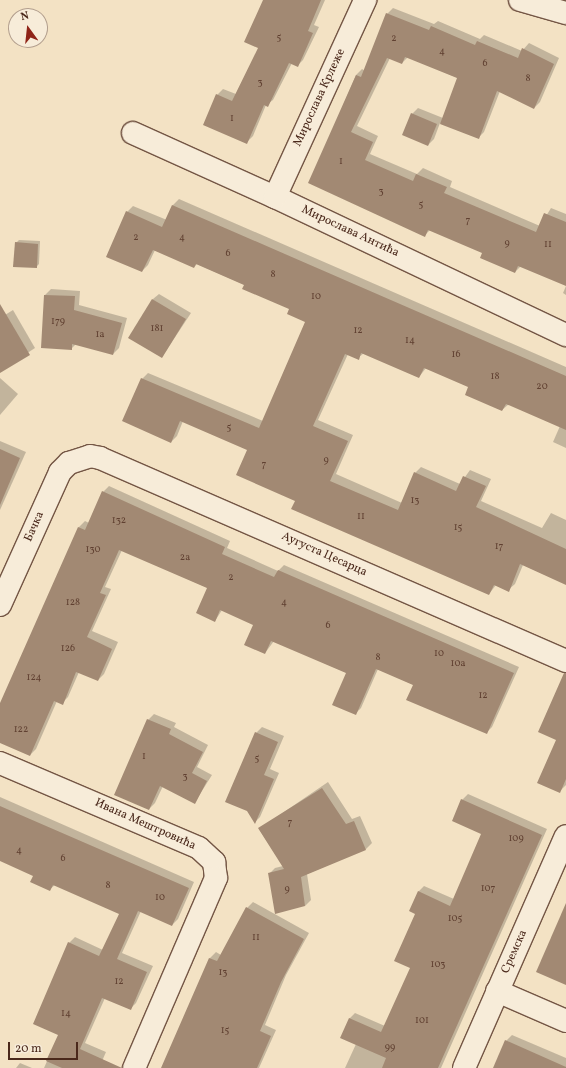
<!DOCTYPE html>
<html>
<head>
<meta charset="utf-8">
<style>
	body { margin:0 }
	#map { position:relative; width:566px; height:1068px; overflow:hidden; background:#f3e2c4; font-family:Vollkorn,serif }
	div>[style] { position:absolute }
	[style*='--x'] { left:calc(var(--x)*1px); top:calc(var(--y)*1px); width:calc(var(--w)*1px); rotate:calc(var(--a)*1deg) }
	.shadow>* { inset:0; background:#0003 }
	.building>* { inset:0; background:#a28973 }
	.roads { filter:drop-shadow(1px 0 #745645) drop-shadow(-1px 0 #745645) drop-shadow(0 1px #745645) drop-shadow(0 -1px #745645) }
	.minor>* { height:22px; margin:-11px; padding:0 11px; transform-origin:11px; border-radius:11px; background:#f7ecd9 }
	span { translate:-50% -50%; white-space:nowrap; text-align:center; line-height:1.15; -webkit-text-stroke:3.5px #f7ecd9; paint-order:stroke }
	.number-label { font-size:10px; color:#604031 }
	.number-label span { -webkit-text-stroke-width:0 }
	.street-label { font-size:12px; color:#4a281b }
	.north { position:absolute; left:8px; top:8px; width:40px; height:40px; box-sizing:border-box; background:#f7ecd9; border:1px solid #b29e8d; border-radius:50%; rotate:345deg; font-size:11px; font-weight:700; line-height:16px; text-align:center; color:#4a281b }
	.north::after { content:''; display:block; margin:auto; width:14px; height:18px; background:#8f2418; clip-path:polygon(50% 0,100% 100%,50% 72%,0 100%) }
	.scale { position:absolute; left:8px; top:1042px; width:70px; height:18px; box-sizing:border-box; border:2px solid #4a281b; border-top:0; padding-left:5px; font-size:12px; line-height:14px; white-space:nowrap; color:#4a281b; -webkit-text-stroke:3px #f7ecd9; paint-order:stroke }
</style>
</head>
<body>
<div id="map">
	<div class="shadow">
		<div style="clip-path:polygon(264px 0,325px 0,314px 25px,319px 27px,303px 60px,297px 66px,292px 63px,273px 100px,266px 105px,253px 136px,247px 142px,217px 95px,223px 89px,236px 94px,259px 48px)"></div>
		<div style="clip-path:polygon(393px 8px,434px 24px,438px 21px,480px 39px,484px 35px,522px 51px,529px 43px,559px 58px,540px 102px,534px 108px,500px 91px,484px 132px,478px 138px,440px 123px,434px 139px,428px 145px,412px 114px,418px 108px,443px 118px,458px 78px,408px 57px,402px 63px,390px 58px,357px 126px,378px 136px,370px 154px,417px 174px,423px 168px,452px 181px,450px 187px,540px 226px,551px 208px,566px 214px,566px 285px,521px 266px,515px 272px,483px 252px,430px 230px,425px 235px,310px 183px,356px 75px,362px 69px,365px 71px,387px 14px)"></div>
		<div style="clip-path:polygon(179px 199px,566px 367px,566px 448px,553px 442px,560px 426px,509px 404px,502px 410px,470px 387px,426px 368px,419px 377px,364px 353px,358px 358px,348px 354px,318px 420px,353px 435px,336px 474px,402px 503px,415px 473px,421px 467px,460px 484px,470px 470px,491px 479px,481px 501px,542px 528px,551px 513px,566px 520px,566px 584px,523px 565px,515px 584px,508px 590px,496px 585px,489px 594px,296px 500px,249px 450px,183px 421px,177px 436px,171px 442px,142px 379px,148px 373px,263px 421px,306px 321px,290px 309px,245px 285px,197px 264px,194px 267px,155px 250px,148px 265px,142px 271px,127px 212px,133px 206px,167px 220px,173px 205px)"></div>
		<div style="clip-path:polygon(19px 240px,40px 241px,39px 264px,36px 267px,16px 243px)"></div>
		<div style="clip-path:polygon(566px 286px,566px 295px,563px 293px)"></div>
		<div style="clip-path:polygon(51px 289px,80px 291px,79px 305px,127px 318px,119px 348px,113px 354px,76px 344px,71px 349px,45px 295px)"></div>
		<div style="clip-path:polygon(159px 294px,191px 313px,162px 357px,153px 299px)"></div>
		<div style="clip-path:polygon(13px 310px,35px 348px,0 371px,0 318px)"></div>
		<div style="clip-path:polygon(0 378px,18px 394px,0 415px)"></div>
		<div style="clip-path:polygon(0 441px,26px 452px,0 510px)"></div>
		<div style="clip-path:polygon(109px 486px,230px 541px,227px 548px,278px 571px,284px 565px,519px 667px,492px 727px,486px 733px,414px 685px,378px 669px,361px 708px,355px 714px,347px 673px,274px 641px,265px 653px,255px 625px,222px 610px,215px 621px,208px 588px,122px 550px,105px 587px,111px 589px,92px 631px,118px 642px,104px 674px,98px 680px,79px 672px,68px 697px,62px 703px,57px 701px,36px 749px,30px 755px,0 742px,0 705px,79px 527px,85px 521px,89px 523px,103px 492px)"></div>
		<div style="clip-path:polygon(566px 687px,566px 785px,560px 791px,557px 740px)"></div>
		<div style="clip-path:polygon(154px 714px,176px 723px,174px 727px,208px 745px,197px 767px,212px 775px,195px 802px,163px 786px,155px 803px,149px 809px,148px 720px)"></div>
		<div style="clip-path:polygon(262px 727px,284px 736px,270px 769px,279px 773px,260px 817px,255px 822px,256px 733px)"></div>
		<div style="clip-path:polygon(328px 782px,352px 819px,360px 816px,372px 843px,366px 849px,307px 874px,311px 900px,305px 906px,269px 874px,275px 868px,283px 866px,259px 829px)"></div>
		<div style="clip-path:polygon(468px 794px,547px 829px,441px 1068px,345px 1068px,356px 1044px,349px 1019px,355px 1013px,385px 1026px,411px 967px,418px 892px,424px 886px,454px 899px,483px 834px,462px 800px)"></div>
		<div style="clip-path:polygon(0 797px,194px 882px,178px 919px,172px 925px,141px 911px,122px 953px,153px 966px,136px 1003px,130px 1009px,105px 998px,85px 1043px,106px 1052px,99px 1068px,44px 1068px,59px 1034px,69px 943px,75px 937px,103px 950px,120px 913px,55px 885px,50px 889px,34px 875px,0 860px)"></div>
		<div style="clip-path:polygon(253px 902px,309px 933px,286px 975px,265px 1025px,276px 1030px,259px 1068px,162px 1068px,210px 958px,216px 952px,221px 955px,247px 908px)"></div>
		<div style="clip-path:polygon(512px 1035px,566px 1058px,566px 1068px,494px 1068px,506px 1041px)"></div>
		<div style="clip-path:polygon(20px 1063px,32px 1068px,16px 1068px)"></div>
	</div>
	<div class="building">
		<div style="clip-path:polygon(263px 0,321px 0,308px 31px,313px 33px,298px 67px,289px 63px,268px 107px,264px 105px,247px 144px,203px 125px,216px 94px,232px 101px,258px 48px,244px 42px)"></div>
		<div style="clip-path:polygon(386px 13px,429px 30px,431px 26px,475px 45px,477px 41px,518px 58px,522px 48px,554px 64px,534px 109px,497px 91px,479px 139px,440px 124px,457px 78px,405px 57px,402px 64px,387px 58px,351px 132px,373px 142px,365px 160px,413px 181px,416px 174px,447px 187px,444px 193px,536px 232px,544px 213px,566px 222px,566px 286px,518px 266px,515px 273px,480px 258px,482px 253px,428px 230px,425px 237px,308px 183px,356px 75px,361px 77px)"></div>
		<div style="clip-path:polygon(411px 113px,437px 124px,428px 146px,402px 135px)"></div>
		<div style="clip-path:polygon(172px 205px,566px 376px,566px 430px,506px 404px,502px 411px,465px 395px,468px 387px,424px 368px,419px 378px,361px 353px,359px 360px,345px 354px,313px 426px,348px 441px,330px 481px,398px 510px,414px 472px,456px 491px,463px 476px,486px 486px,476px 507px,566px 549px,566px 585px,520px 564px,509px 592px,494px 585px,489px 595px,291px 509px,295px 501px,236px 475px,247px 450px,180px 421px,171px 443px,122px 421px,141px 378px,259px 428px,305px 322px,287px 314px,289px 309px,242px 289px,244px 285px,196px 264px,194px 268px,153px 250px,142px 272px,106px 257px,126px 211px,162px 227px)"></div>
		<div style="clip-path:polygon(15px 242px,38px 244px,37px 268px,13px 267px)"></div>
		<div style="clip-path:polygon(44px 295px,75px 296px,74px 310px,122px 323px,113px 355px,72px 344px,72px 350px,41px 348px)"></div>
		<div style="clip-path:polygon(152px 299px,186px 319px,162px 358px,128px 338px)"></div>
		<div style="clip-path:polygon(0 304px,30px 355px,0 373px)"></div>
		<div style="clip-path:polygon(0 449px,20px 458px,0 505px)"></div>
		<div style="clip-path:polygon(102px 491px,225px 547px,222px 554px,274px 577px,278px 570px,514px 673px,487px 734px,406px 700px,413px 685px,376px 669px,356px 715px,332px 705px,346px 673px,271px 641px,265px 654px,244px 645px,253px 625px,220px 610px,215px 622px,196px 613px,207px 588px,119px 550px,100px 593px,106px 595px,87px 637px,112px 649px,98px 681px,76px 672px,63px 705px,54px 701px,30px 756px,0 743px,0 703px,78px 527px,85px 530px)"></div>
		<div style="clip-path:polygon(564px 673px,566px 673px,566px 779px,560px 793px,537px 783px,556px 740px,538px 732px)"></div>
		<div style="clip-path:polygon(147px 719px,171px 729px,169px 734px,203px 752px,192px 773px,207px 781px,195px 804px,160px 786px,149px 810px,114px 795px)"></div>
		<div style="clip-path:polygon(255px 732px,278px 742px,264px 775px,274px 779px,255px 824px,247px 811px,225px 802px)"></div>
		<div style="clip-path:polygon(322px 788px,346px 824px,354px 821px,366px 850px,301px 877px,305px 906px,275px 914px,268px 873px,284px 869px,258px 828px)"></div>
		<div style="clip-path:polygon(461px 799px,542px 835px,438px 1068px,382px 1068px,386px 1058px,340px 1038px,349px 1018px,381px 1032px,410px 968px,394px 961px,415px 914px,409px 911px,418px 891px,450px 906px,481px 834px,452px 821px)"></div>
		<div style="clip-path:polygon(0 806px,189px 888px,172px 926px,138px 911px,117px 959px,147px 972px,131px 1010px,102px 998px,80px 1049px,122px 1068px,62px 1068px,46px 1061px,58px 1035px,33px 1024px,68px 942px,99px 956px,119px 914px,53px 885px,50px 891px,30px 882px,33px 876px,0 861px)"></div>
		<div style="clip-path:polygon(566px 903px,566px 985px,536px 972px)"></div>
		<div style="clip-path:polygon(246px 907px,304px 939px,281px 982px,260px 1031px,271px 1036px,257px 1068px,161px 1068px,209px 958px,217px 961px)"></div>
		<div style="clip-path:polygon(505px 1040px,566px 1067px,566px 1068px,493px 1068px)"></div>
	</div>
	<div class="roads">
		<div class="minor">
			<div style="--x:520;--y:0;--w:48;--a:15.8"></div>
			<div style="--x:133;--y:133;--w:156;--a:24.3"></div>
			<div style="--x:275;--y:197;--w:322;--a:25.4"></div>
			<div style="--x:275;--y:197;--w:217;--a:-65.4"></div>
			<div style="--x:0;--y:605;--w:146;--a:-65.7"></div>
			<div style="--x:60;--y:472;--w:13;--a:-45"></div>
			<div style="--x:69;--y:463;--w:22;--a:-18"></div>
			<div style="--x:90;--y:456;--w:10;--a:11"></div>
			<div style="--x:100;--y:458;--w:508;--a:23.54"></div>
			<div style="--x:0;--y:763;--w:216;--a:23.1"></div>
			<div style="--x:199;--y:848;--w:21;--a:43"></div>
			<div style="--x:214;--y:862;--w:16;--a:83"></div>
			<div style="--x:216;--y:878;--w:207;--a:113.3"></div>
			<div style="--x:497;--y:991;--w:75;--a:23.5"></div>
			<div style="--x:464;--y:1068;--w:253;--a:-66.3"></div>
		</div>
	</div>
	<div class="number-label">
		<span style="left:279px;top:38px">5</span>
		<span style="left:394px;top:39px">2</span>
		<span style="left:442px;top:52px">4</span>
		<span style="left:485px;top:64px">6</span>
		<span style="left:528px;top:79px">8</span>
		<span style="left:260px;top:83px">3</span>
		<span style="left:232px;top:119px">1</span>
		<span style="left:341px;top:162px">1</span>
		<span style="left:381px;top:192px">3</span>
		<span style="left:421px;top:205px">5</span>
		<span style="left:468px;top:221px">7</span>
		<span style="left:136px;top:238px">2</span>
		<span style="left:182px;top:238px">4</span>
		<span style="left:507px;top:244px">9</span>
		<span style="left:548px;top:245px">11</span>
		<span style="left:228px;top:254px">6</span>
		<span style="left:273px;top:275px">8</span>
		<span style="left:316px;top:297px">10</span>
		<span style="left:58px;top:322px">179</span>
		<span style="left:157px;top:329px">181</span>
		<span style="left:358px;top:331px">12</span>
		<span style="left:100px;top:335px">1a</span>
		<span style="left:410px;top:341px">14</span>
		<span style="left:456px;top:355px">16</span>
		<span style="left:495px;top:377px">18</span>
		<span style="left:542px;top:387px">20</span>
		<span style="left:229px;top:428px">5</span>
		<span style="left:326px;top:461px">9</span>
		<span style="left:264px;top:465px">7</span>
		<span style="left:415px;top:501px">13</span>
		<span style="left:361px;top:517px">11</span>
		<span style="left:119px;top:521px">132</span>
		<span style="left:458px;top:528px">15</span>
		<span style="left:499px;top:547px">17</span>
		<span style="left:93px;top:550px">130</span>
		<span style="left:185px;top:558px">2a</span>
		<span style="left:231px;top:578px">2</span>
		<span style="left:73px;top:603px">128</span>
		<span style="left:284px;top:603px">4</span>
		<span style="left:328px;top:626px">6</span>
		<span style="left:68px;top:649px">126</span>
		<span style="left:439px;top:654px">10</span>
		<span style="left:378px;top:658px">8</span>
		<span style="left:458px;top:664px">10a</span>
		<span style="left:34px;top:678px">124</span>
		<span style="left:483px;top:696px">12</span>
		<span style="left:21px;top:730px">122</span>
		<span style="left:144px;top:757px">1</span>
		<span style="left:257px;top:759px">5</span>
		<span style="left:185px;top:777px">3</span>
		<span style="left:290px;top:823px">7</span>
		<span style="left:516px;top:839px">109</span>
		<span style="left:19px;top:851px">4</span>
		<span style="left:63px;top:859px">6</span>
		<span style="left:108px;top:886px">8</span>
		<span style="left:488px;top:889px">107</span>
		<span style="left:287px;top:890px">9</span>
		<span style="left:160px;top:898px">10</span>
		<span style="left:455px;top:919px">105</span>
		<span style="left:256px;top:938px">11</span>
		<span style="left:438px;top:965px">103</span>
		<span style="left:223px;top:973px">13</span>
		<span style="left:119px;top:982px">12</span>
		<span style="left:66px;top:1014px">14</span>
		<span style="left:422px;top:1021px">101</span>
		<span style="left:225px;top:1031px">15</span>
		<span style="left:390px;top:1048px">99</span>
	</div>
	<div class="street-label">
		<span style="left:320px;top:98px;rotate:-65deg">Мирослава Крлеже</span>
		<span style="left:350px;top:232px;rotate:25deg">Мирослава Антића</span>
		<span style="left:35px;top:527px;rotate:-66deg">Бачка</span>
		<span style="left:324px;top:555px;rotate:24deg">Аугуста Цесарца</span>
		<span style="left:145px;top:825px;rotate:24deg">Ивана Мештровића</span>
		<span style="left:515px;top:952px;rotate:-66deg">Сремска</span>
	</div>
	<div class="north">N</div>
	<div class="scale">20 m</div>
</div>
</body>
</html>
